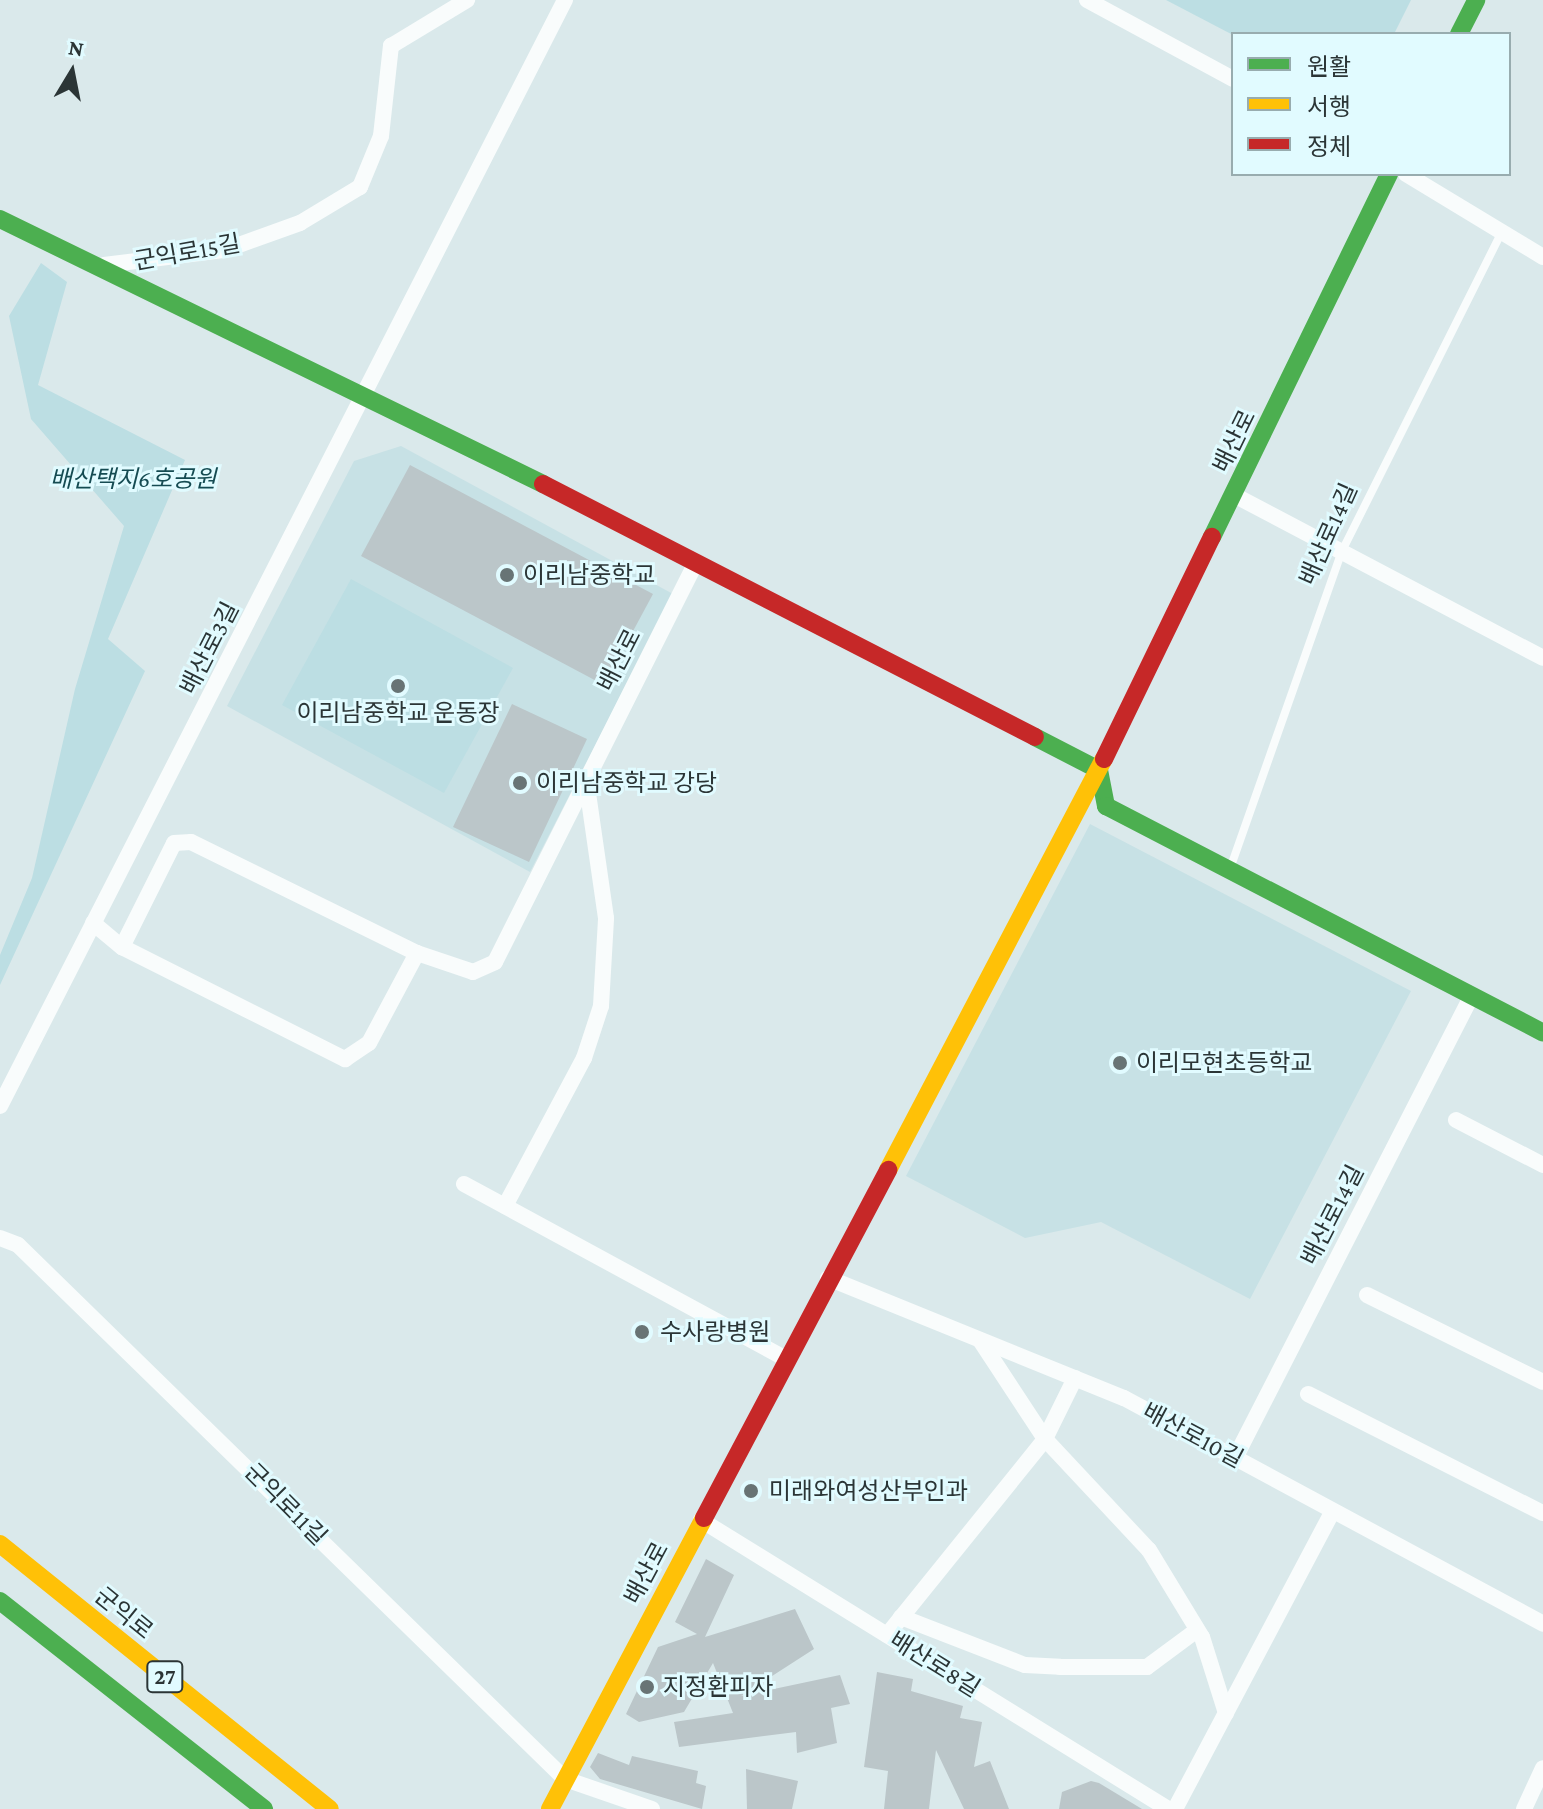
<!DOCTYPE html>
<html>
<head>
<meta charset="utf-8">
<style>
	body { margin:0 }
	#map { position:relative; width:1543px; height:1809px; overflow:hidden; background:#dae9eb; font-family:"Crimson Pro","Noto Sans KR",serif }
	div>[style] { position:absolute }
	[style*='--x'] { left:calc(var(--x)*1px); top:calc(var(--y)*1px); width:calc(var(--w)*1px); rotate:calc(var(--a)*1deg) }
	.built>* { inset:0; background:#c7e1e5 }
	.green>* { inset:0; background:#bcdee3 }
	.building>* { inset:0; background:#bbc6c9 }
	.lane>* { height:8px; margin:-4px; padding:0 4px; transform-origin:4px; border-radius:4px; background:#f9fcfc }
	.street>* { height:16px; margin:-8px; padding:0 8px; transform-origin:8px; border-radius:8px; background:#f9fcfc }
	.fast>* { height:18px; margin:-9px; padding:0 9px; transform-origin:9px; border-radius:9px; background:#4caf50 }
	.slow>* { height:18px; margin:-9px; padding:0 9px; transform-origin:9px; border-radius:9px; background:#ffc107 }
	.jam>* { height:18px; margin:-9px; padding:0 9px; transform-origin:9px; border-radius:9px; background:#c62828 }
	.dots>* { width:22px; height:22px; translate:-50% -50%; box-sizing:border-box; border:4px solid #e1fbff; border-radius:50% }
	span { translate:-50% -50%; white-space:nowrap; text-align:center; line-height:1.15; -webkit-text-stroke:6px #e1fbff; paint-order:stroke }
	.shield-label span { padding:2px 6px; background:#e1fbff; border:2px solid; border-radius:6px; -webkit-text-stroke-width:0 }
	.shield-label { font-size:22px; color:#2b3536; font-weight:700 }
	.street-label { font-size:24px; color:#2b3536 }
	.park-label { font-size:24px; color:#154b52; font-style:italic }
	.poi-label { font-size:24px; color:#2b3536 }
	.left { translate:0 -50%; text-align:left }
	.legend { position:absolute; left:1231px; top:32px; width:280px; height:144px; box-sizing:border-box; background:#e1fbff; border:2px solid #98acaf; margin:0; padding:10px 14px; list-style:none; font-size:24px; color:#2b3536 }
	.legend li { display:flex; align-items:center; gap:16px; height:40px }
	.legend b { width:40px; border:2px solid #98acaf }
	.north { position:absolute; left:32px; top:32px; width:80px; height:80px; -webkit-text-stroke:6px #e1fbff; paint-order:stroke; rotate:10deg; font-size:22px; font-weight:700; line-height:32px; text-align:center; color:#2b3536 }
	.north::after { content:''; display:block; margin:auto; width:28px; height:36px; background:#2b3536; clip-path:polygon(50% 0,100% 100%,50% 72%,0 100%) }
</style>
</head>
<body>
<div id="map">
	<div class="built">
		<div style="clip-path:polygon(401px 446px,673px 594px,530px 872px,227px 706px,354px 461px)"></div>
		<div style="clip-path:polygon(1090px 824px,1411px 991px,1250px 1299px,1101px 1222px,1025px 1238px,906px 1176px)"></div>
	</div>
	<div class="green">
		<div style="clip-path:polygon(1166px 0,1411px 0,1394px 34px,1233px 35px)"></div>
		<div style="clip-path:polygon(41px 263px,67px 282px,38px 385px,185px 460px,108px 639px,145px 671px,0 985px,0 955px,32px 878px,75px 689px,124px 526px,31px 419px,9px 316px)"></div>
		<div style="clip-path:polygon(351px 579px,513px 668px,444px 793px,282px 705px)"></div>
	</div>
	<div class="building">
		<div style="clip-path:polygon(410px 465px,653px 594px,604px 685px,361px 556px)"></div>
		<div style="clip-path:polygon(512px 704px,587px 739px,529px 862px,453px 827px)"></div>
		<div style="clip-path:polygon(706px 1559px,734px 1575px,705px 1637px,795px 1609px,814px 1649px,741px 1696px,840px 1675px,850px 1704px,831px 1708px,837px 1743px,797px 1753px,796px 1732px,679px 1747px,674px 1722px,733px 1713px,713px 1663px,684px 1712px,639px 1722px,626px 1714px,658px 1647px,697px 1634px,675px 1622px)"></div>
		<div style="clip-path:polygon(877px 1672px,913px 1679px,911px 1691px,963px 1706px,960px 1718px,982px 1722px,974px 1767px,990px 1761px,1009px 1809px,964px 1809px,936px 1750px,929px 1809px,884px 1809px,888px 1771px,864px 1767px)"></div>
		<div style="clip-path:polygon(598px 1753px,629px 1765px,632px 1756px,698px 1771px,696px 1783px,706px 1786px,702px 1809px,600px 1779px,590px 1767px)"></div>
		<div style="clip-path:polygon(746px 1769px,798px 1781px,792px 1809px,747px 1809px)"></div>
		<div style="clip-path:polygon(1091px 1781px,1099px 1783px,1142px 1809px,1059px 1809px,1062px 1792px)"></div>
	</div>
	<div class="lane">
		<div style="--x:1231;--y:866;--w:332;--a:-70.6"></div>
		<div style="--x:1341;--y:553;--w:357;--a:-63.4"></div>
	</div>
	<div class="street">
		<div style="--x:1087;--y:0;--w:166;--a:28.4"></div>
		<div style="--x:1406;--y:174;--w:160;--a:31.2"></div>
		<div style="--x:104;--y:265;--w:122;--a:-7.1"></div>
		<div style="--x:225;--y:250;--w:80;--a:-19.8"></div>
		<div style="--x:300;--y:223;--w:70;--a:-31"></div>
		<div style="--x:360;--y:187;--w:55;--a:-67.6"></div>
		<div style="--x:381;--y:136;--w:91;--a:-83.7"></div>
		<div style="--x:391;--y:46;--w:89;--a:-31.2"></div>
		<div style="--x:1234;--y:495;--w:349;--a:27.8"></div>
		<div style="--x:93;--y:923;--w:38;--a:40"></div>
		<div style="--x:122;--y:947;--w:250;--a:26.7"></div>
		<div style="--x:345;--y:1059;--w:29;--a:-34"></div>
		<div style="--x:369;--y:1043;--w:102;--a:-61.9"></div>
		<div style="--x:122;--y:947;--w:116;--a:-63.4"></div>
		<div style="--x:174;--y:843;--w:17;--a:-3"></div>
		<div style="--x:191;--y:842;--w:252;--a:26.2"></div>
		<div style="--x:417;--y:953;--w:59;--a:18.7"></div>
		<div style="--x:473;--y:972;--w:24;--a:-24"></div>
		<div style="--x:495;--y:962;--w:445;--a:-63.3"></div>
		<div style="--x:0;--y:1106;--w:1242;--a:-62.94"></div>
		<div style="--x:1456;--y:1120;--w:98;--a:27.3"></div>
		<div style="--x:464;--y:1184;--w:365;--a:28.5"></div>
		<div style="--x:505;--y:1206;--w:168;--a:-61.9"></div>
		<div style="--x:584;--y:1058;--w:55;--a:-71.9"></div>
		<div style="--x:601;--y:1006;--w:88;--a:-86.7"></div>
		<div style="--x:606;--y:918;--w:140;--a:-98.2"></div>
		<div style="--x:0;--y:1238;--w:19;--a:21"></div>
		<div style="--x:18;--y:1245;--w:764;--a:44.31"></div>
		<div style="--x:565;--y:1779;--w:92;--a:19"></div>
		<div style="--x:828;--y:1278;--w:319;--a:22.1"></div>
		<div style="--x:1124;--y:1398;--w:476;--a:28.3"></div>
		<div style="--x:1367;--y:1295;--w:196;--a:26.3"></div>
		<div style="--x:980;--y:1340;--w:118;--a:56.7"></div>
		<div style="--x:1045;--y:1439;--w:152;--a:46.9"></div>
		<div style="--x:1149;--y:1550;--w:102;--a:58.7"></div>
		<div style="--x:1202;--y:1637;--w:80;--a:72.5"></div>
		<div style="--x:1308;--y:1394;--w:263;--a:26.9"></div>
		<div style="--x:1235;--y:1458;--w:520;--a:-62.89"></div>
		<div style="--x:701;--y:1520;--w:549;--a:31.75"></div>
		<div style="--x:901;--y:1617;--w:133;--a:21.2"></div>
		<div style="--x:1025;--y:1665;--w:35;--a:3"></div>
		<div style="--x:1060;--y:1667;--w:87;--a:0"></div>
		<div style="--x:1147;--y:1667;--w:62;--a:-36.5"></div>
		<div style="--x:887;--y:1635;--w:252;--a:-51.1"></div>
		<div style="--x:1045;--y:1439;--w:68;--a:-63.8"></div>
		<div style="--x:1175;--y:1809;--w:337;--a:-62.1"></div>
		<div style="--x:1524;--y:1809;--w:45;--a:-65.1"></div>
	</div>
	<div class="fast">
		<div style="--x:1459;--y:34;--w:38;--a:-63"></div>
		<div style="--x:0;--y:219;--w:604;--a:26.01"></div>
		<div style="--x:1212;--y:537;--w:404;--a:-64"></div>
		<div style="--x:1035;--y:737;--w:72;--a:27.3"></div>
		<div style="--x:1099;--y:770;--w:37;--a:79"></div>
		<div style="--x:1106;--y:806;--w:492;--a:27.4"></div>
		<div style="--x:0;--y:1601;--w:336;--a:38.2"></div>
	</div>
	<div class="slow">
		<div style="--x:888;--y:1170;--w:464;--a:-62.3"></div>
		<div style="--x:0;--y:1544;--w:423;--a:38.8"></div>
		<div style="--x:550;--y:1809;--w:329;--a:-62.1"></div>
	</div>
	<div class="jam">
		<div style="--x:543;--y:484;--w:553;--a:27.21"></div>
		<div style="--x:1104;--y:759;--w:247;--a:-64.1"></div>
		<div style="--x:704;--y:1518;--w:394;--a:-62.1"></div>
	</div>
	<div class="dots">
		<div style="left:507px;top:575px;background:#687475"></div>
		<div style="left:398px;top:686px;background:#687475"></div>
		<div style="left:520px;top:783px;background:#687475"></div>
		<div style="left:1120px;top:1063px;background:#687475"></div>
		<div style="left:642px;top:1332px;background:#687475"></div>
		<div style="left:751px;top:1491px;background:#687475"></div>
		<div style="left:647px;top:1687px;background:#687475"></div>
	</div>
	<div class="shield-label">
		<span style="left:165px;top:1677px">27</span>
	</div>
	<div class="street-label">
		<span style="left:187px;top:252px;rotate:-10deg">군익로15길</span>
		<span style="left:1234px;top:441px;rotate:-64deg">배산로</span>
		<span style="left:1328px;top:534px;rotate:-66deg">배산로14길</span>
		<span style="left:209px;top:648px;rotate:-63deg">배산로3길</span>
		<span style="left:619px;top:660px;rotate:-63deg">배산로</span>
		<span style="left:1332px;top:1215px;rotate:-63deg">배산로14길</span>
		<span style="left:1193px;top:1435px;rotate:28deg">배산로10길</span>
		<span style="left:286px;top:1504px;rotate:45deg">군익로11길</span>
		<span style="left:646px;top:1573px;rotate:-62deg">배산로</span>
		<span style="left:124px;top:1613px;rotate:39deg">군익로</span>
		<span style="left:935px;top:1664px;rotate:32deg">배산로8길</span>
	</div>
	<div class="park-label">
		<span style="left:133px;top:479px">배산택지6호공원</span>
	</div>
	<div class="poi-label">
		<span class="left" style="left:523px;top:575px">이리남중학교</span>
		<span style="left:398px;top:713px">이리남중학교 운동장</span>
		<span class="left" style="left:536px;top:783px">이리남중학교 강당</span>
		<span class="left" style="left:1136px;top:1063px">이리모현초등학교</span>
		<span class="left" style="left:660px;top:1332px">수사랑병원</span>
		<span class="left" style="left:769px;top:1491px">미래와여성산부인과</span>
		<span class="left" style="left:663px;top:1687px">지정환피자</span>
	</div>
	<ul class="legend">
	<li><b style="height:10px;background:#4caf50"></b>원활</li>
	<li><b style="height:10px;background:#ffc107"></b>서행</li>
	<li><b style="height:10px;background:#c62828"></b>정체</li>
	</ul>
	<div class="north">N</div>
</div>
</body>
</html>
